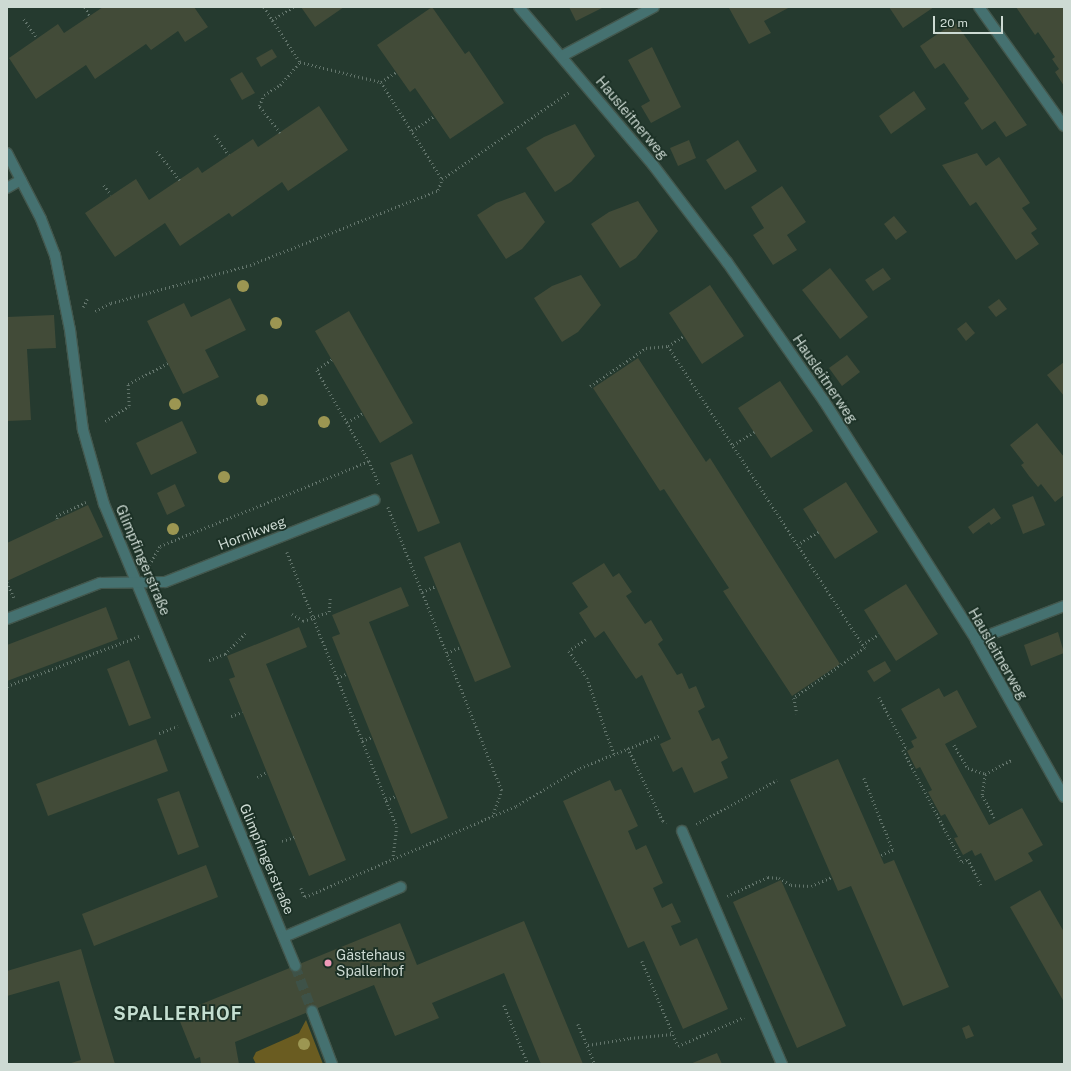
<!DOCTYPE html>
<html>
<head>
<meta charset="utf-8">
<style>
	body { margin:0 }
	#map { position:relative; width:1071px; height:1071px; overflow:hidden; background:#253a2f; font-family:"Public Sans",sans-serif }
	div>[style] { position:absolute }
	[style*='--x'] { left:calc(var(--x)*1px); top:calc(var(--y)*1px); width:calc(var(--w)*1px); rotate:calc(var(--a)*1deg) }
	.green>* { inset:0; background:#6a5c21 }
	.building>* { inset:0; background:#424b38 }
	.minor-tunnel>* { height:10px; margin-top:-5px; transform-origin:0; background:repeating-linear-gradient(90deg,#3e5248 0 10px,transparent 0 15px) }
	.path>* { height:2.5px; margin-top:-1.25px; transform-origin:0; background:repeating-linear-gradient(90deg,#63756c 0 1px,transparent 0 4px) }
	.roads { filter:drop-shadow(1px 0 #43574d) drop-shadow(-1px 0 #43574d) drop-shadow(0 1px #43574d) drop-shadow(0 -1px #43574d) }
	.minor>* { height:10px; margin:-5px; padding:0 5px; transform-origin:5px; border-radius:5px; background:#457170 }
	.trees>* { width:12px; height:12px; margin:-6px; border-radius:50%; background:#9c9652 }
	.dots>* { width:11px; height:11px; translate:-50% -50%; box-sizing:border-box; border:2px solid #1b3025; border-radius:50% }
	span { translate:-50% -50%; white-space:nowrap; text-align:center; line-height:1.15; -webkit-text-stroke:3.5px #1b3025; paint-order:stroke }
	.street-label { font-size:14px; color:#cddad3 }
	.poi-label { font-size:14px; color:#cddad3 }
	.left { translate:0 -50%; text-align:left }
	.district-label { font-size:18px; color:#c4ded0; font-weight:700; letter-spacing:1px }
	.frame { position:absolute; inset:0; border:8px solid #cddad3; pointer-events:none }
	.scale { position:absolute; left:933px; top:16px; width:70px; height:18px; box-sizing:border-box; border:2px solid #cddad3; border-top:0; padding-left:5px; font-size:12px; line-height:14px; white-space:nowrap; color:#cddad3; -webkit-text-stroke:3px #1b3025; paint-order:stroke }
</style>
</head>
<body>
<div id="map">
	<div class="green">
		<div style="clip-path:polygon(306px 1020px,323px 1064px,256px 1064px,253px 1058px,256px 1052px,299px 1033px)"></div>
	</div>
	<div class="building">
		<div style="clip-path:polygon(103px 7px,194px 7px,208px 27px,185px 42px,178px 31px,151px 50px,146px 44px,95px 79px,86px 65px,36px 99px,9px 58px,58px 24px,64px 33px)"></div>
		<div style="clip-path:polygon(301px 7px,344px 7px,315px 27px)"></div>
		<div style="clip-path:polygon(432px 7px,465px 54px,469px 51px,504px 103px,450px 139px,415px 88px,410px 92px,377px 45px)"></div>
		<div style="clip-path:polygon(569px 7px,604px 7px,576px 21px)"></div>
		<div style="clip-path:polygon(790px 7px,764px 21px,771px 33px,749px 44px,729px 8px)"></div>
		<div style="clip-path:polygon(889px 7px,934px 7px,903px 28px)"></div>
		<div style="clip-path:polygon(1016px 7px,1064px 7px,1064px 86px,1055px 72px,1059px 69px,1052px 59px,1055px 57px,1038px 32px,1035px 35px)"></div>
		<div style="clip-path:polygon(955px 22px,984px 63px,1027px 125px,1006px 137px,995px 121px,982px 130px,964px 103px,969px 99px,944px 63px,935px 69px,920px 46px)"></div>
		<div style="clip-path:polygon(652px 47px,681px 107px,651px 123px,641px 106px,650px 101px,628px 60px)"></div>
		<div style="clip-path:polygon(272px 49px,277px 57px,261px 67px,256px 58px)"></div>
		<div style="clip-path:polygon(242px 72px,255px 93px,242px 100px,230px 79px)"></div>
		<div style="clip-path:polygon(914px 91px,926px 109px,891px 134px,879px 116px)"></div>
		<div style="clip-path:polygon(319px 106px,348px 150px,288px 191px,282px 182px,232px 217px,229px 213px,180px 246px,165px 223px,115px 257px,85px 213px,136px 179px,149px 200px,198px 167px,202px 173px,253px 139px,258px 147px)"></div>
		<div style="clip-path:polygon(575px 124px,595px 156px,571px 182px,555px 192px,526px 148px,544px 137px)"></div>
		<div style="clip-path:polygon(689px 140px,696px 158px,678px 166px,670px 148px)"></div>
		<div style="clip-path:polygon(738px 140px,757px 171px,725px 190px,706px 160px)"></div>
		<div style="clip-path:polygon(977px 153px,986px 166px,999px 157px,1030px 203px,1022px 208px,1037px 229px,1031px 233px,1039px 244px,1016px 260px,976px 202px,970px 206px,942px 165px)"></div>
		<div style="clip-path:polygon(782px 186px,806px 222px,787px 235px,797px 250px,773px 265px,753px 235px,764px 228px,751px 207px)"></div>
		<div style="clip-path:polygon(525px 192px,545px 222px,522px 249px,506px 259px,477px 215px,496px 203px)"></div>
		<div style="clip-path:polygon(638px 201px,658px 231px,636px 258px,620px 268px,591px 224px,609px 212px)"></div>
		<div style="clip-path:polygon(894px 216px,907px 232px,896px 240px,884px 224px)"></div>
		<div style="clip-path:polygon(830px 268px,868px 317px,840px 339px,802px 290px)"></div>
		<div style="clip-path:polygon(883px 268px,891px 279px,873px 291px,865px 280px)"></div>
		<div style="clip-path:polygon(581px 275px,601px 305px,578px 332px,562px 342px,534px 298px,552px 286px)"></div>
		<div style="clip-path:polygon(710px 285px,744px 336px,702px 364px,669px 313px)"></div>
		<div style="clip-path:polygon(230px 298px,246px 330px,205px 350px,219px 377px,183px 394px,147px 321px,184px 303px,191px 317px)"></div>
		<div style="clip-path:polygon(999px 299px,1007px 309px,996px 317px,988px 307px)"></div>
		<div style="clip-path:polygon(349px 311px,413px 423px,380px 443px,315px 331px)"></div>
		<div style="clip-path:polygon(54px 315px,56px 348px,27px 349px,31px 420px,7px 421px,7px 317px)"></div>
		<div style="clip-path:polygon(966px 322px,975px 333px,966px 341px,957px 329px)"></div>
		<div style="clip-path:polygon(847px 355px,860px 372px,842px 386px,829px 368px)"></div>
		<div style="clip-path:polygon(638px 358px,706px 462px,710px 458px,840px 664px,792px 696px,723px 591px,729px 588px,664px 489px,660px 491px,593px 388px)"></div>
		<div style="clip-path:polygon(1064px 362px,1064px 396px,1047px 375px)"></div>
		<div style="clip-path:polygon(780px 381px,813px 431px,771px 458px,738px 408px)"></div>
		<div style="clip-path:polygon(182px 421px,197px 453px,151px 475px,136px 443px)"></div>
		<div style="clip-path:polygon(1037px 423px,1064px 457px,1064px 495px,1055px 502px,1041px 484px,1038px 487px,1029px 476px,1021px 465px,1024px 463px,1010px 445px)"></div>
		<div style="clip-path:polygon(412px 454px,440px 523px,418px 532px,390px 463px)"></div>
		<div style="clip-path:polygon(846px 482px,878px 532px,835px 559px,803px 509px)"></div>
		<div style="clip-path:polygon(175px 484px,185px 506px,167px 515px,157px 493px)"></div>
		<div style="clip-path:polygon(1033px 496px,1045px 525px,1023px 534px,1012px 505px)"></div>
		<div style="clip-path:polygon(88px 505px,103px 537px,7px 581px,7px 543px)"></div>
		<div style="clip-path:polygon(994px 508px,1001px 518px,991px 525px,989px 522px,973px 534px,968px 527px)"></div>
		<div style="clip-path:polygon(460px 542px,511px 667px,475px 682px,424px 557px)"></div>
		<div style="clip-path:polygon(604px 563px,613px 577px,619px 573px,632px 592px,626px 596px,645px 624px,651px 620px,663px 640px,658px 644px,677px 675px,682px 673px,689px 689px,696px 686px,705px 707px,698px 711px,712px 741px,719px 738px,728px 758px,721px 762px,728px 778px,694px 793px,682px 767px,673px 772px,660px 744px,671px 739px,642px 675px,636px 679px,604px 631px,595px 638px,579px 613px,588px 607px,572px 583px)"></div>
		<div style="clip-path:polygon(906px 584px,938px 634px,896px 661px,864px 610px)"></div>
		<div style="clip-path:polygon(401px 587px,409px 606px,369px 622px,448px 818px,411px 834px,332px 637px,340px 634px,332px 615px)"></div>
		<div style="clip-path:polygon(106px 607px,118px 639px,7px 681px,7px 645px)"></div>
		<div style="clip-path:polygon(299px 627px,307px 647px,266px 664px,346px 860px,309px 876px,229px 679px,235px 677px,227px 656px)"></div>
		<div style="clip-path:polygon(1058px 632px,1064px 653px,1031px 666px,1024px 645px)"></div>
		<div style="clip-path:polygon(129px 660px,151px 718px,129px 726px,107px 669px)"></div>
		<div style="clip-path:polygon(885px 661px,891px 671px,874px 682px,867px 671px)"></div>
		<div style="clip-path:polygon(939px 688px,944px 697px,957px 690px,977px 727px,945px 744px,989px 825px,1022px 808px,1043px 845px,1028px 853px,1033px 861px,995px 881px,981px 853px,975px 856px,972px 850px,963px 855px,954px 838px,958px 837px,945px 814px,941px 816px,928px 792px,932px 790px,920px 767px,916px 769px,907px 751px,914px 747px,911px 741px,917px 738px,901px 709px)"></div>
		<div style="clip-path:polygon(156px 739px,168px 771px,48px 816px,36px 784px)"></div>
		<div style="clip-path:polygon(838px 759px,884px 864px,894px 860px,949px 987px,903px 1006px,851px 886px,838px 891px,790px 780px)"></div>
		<div style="clip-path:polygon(610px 780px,615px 791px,621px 789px,638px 826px,628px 831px,636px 850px,646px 845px,663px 883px,653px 888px,662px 908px,672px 903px,681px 922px,671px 926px,680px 946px,697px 938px,728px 1009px,683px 1029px,644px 941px,628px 948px,563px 801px)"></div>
		<div style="clip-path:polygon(179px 791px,199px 847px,178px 855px,157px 799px)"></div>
		<div style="clip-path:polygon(206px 865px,218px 897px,94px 946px,82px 914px)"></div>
		<div style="clip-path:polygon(781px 880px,846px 1026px,797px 1048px,733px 902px)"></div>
		<div style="clip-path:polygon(1040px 890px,1064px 932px,1064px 1002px,1010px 907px)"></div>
		<div style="clip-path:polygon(524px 921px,583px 1064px,541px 1064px,504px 973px,432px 1003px,439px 1018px,395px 1036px,374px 985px,235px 1042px,239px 1064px,201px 1064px,200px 1057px,195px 1059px,177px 1014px,400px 923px,417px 965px)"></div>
		<div style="clip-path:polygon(81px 949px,91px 984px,115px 1064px,68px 1064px,81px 1060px,59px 981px,7px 996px,7px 971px)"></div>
		<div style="clip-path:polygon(969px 1025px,974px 1036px,966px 1039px,962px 1028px)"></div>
		<div style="clip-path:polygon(717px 1053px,722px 1064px,690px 1064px)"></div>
	</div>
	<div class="minor-tunnel">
		<div style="--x:295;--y:966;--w:48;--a:69.3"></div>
	</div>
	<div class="path">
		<div style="--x:85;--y:7;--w:10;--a:61"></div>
		<div style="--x:264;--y:7;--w:66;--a:56.8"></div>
		<div style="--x:300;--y:62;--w:83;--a:13.9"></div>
		<div style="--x:381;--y:82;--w:115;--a:57.8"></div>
		<div style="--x:24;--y:19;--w:23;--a:56"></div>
		<div style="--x:272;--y:20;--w:26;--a:-31"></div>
		<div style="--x:381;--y:82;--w:18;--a:-34"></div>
		<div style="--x:412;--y:131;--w:27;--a:-34"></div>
		<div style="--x:280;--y:133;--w:34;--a:-128"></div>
		<div style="--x:259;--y:106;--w:12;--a:-66"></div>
		<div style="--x:264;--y:95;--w:19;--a:-32"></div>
		<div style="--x:280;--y:85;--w:30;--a:-49"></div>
		<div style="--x:215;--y:135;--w:24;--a:55"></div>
		<div style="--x:157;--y:151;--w:37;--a:52"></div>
		<div style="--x:104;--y:185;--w:12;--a:55"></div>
		<div style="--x:83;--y:307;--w:9;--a:-63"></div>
		<div style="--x:95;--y:311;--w:18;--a:-27"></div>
		<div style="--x:111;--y:303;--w:144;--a:-15.3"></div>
		<div style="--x:250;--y:265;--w:202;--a:-21.7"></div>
		<div style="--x:438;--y:190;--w:12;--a:-70"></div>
		<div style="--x:442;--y:179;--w:154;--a:-34.4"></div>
		<div style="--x:668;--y:346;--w:19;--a:-32"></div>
		<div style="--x:332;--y:360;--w:18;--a:146"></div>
		<div style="--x:317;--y:370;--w:105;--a:60.3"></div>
		<div style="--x:369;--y:461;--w:25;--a:67"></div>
		<div style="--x:590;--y:386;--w:68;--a:-34.2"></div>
		<div style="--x:646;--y:348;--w:22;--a:-5"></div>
		<div style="--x:668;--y:346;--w:361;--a:56.9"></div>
		<div style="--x:865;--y:648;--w:87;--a:144.8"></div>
		<div style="--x:794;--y:698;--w:16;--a:79"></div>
		<div style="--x:105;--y:421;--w:28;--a:-32"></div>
		<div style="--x:129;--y:406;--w:22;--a:-93"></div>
		<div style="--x:128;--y:384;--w:45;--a:-27.7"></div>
		<div style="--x:347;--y:422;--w:18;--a:-29"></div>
		<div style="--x:733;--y:445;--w:25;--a:-32"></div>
		<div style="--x:388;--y:507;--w:305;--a:68.1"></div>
		<div style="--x:502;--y:790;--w:28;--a:109"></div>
		<div style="--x:57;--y:519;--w:3;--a:-108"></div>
		<div style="--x:56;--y:516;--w:33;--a:-25"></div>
		<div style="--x:797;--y:545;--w:25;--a:-32"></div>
		<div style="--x:287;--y:552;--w:296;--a:68.2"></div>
		<div style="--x:397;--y:827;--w:32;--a:97"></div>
		<div style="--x:149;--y:565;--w:22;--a:-60"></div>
		<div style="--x:160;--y:546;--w:226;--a:-22.1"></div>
		<div style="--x:7;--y:582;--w:17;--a:66"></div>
		<div style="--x:422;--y:592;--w:15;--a:-23"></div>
		<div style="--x:292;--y:614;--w:13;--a:32"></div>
		<div style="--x:303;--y:621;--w:28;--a:-19"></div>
		<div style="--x:329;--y:612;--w:14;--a:-86"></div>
		<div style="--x:586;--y:640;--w:20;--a:147"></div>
		<div style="--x:569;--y:651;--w:32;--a:56"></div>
		<div style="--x:587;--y:678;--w:81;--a:70.4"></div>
		<div style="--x:862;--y:645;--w:20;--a:-33"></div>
		<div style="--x:447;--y:653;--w:14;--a:-25"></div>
		<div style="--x:209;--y:660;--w:17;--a:-21"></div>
		<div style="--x:225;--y:654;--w:30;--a:-46"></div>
		<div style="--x:337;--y:678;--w:10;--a:-24"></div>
		<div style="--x:7;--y:686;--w:142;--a:-20.6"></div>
		<div style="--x:879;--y:697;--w:58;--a:62.1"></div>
		<div style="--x:906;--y:748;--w:4;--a:146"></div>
		<div style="--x:903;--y:750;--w:127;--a:62.2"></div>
		<div style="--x:962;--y:862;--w:7;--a:-27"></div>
		<div style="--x:968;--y:859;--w:29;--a:63"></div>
		<div style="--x:231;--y:716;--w:12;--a:-20"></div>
		<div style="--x:159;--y:733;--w:20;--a:-20"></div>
		<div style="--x:362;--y:741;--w:11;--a:-22"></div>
		<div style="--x:954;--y:745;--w:27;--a:59"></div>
		<div style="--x:968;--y:768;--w:18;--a:19"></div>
		<div style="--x:628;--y:748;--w:81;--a:64.4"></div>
		<div style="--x:663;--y:821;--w:4;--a:27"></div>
		<div style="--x:257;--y:777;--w:11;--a:-27"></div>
		<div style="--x:864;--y:778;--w:78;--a:68.1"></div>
		<div style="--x:893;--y:850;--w:14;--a:155"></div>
		<div style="--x:386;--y:800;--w:11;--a:-22"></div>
		<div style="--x:994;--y:818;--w:26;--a:-118"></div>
		<div style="--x:982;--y:795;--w:21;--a:-82"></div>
		<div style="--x:985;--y:774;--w:30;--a:-28"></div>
		<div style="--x:696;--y:824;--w:92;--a:-28.5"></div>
		<div style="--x:282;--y:841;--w:13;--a:-18"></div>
		<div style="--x:301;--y:888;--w:10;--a:66"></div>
		<div style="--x:305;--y:897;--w:230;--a:-23.3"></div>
		<div style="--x:516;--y:806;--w:74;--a:-30.7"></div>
		<div style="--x:580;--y:768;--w:85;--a:-22.1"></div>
		<div style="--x:727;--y:896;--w:45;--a:-24.9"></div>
		<div style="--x:768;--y:877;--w:11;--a:5"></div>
		<div style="--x:779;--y:878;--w:14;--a:30"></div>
		<div style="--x:791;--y:885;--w:20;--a:3"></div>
		<div style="--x:811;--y:886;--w:23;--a:-23"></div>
		<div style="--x:642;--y:961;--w:92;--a:67"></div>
		<div style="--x:678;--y:1046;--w:72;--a:-23.7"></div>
		<div style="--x:504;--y:1005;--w:64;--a:67.9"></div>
		<div style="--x:578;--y:1024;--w:43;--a:67"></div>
		<div style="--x:588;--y:1045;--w:43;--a:-9.5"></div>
		<div style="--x:630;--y:1038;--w:43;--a:-5.3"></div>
	</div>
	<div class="roads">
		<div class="minor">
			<div style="--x:519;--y:7;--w:207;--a:49.7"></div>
			<div style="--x:653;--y:165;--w:122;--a:52.7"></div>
			<div style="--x:727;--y:262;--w:169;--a:55.1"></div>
			<div style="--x:824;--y:401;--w:283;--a:57.5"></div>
			<div style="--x:976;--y:640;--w:180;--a:60.7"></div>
			<div style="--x:979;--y:7;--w:146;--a:54.5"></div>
			<div style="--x:562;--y:56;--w:104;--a:-28"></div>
			<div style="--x:7;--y:153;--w:74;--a:62.7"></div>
			<div style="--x:41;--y:219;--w:39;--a:69"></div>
			<div style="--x:55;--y:255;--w:76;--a:78.7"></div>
			<div style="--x:70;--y:330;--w:101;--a:82.6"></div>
			<div style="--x:83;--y:430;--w:77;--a:74.2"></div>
			<div style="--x:104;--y:504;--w:500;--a:67.5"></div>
			<div style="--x:7;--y:188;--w:16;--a:-30"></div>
			<div style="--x:7;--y:619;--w:100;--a:-21.2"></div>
			<div style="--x:100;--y:583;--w:65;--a:-0.9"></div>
			<div style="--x:165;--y:582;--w:225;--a:-21.4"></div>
			<div style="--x:976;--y:640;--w:94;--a:-21.1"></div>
			<div style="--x:682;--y:831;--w:254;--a:66.8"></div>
			<div style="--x:284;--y:937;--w:127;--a:-23.1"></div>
			<div style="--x:312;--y:1011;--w:57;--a:69.3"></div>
		</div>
	</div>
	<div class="trees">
		<div style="left:243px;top:286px"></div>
		<div style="left:276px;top:323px"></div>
		<div style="left:262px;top:400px"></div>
		<div style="left:175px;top:404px"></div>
		<div style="left:324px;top:422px"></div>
		<div style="left:224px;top:477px"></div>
		<div style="left:173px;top:529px"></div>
		<div style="left:304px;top:1044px"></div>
	</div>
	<div class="dots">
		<div style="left:328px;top:963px;background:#ef9ab8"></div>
	</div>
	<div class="street-label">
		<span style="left:632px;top:118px;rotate:50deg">Hausleitnerweg</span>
		<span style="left:825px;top:379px;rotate:56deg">Hausleitnerweg</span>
		<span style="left:252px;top:533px;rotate:-21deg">Hornikweg</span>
		<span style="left:143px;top:560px;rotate:67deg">Glimpfingerstraße</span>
		<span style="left:998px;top:654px;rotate:60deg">Hausleitnerweg</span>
		<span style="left:267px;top:859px;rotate:67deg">Glimpfingerstraße</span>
	</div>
	<div class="poi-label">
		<span class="left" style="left:336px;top:963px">Gästehaus<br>Spallerhof</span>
	</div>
	<div class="district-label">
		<span style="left:178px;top:1014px">SPALLERHOF</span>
	</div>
	<div class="frame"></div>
	<div class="scale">20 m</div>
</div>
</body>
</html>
